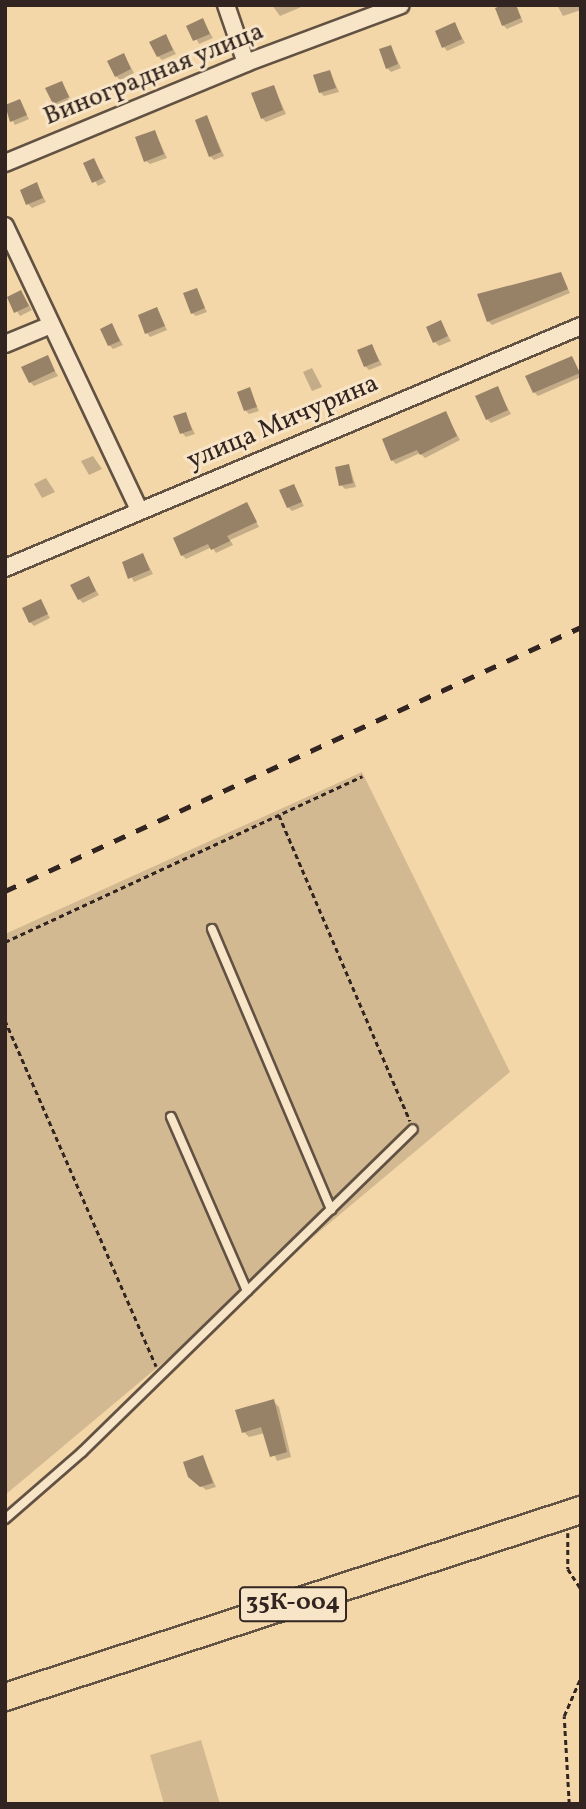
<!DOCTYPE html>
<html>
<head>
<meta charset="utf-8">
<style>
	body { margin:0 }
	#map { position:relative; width:586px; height:1809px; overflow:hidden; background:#f4d7a9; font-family:Vollkorn,serif }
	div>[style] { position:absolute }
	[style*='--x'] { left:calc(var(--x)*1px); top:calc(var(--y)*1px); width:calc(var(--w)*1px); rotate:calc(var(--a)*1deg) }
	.green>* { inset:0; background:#d3b992 }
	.shadow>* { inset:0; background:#0003 }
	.building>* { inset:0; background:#978268 }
	.path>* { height:2.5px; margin-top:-1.25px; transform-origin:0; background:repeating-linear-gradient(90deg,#322521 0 5px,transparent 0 8.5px) }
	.roads { filter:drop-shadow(2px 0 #625243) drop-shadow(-2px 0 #625243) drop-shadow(0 2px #625243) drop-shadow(0 -2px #625243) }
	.lane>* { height:8px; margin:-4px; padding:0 4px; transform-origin:4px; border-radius:4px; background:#f8e5c7 }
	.street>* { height:16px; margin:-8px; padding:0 8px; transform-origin:8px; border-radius:8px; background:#f8e5c7 }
	.primary>* { height:26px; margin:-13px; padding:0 13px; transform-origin:13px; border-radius:13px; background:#f4d7a9 }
	.rail>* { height:4.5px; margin-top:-2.25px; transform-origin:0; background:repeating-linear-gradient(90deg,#322521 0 12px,transparent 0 24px) }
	span { translate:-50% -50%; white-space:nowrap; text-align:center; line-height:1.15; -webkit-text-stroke:6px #f8e5c7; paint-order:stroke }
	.shield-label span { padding:2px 5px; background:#f8e5c7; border:2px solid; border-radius:5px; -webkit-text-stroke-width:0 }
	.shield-label { font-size:24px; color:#322521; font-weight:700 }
	.street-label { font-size:26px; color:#322521 }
	.frame { position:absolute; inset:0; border:7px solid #322521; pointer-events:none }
</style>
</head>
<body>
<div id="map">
	<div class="green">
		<div style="clip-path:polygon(362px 772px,510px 1072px,5px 1495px,5px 934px)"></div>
		<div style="clip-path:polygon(201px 1740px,220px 1804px,164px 1804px,150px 1755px)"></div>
	</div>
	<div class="shadow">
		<div style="clip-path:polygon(272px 5px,306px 5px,280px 16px)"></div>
		<div style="clip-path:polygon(516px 5px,523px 22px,507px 29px,503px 25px)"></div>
		<div style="clip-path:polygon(557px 5px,581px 5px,581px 10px,563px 16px)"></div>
		<div style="clip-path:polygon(202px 20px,213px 38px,199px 44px,189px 26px)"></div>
		<div style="clip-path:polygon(455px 24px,465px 43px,447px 51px,444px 47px)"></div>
		<div style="clip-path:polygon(166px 36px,176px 54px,162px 60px,158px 56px)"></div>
		<div style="clip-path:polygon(391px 47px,401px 68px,391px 72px,387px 68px)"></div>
		<div style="clip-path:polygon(124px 55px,134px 73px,120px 80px,116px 76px)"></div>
		<div style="clip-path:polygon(330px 72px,339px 92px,324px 96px,320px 92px)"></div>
		<div style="clip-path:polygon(62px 83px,72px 101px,58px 107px,54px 103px)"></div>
		<div style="clip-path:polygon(274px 87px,286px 114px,266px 122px,262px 118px)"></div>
		<div style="clip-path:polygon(19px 101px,29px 119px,15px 125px,5px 107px)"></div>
		<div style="clip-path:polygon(207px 117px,224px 156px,214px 160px,210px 156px)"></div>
		<div style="clip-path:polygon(155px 132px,167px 158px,150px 164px,146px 161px)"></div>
		<div style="clip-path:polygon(94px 160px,106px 182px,98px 186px,85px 164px)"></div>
		<div style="clip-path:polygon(36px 184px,46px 202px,32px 208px,28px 204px)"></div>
		<div style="clip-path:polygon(561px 274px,570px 293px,492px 325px,488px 321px)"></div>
		<div style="clip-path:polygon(196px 290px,207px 312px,196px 316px,192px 313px)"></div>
		<div style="clip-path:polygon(21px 292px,32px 310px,20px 316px,9px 298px)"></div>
		<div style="clip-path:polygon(157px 309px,167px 330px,150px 337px,147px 333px)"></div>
		<div style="clip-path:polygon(440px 322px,451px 341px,439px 346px,435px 342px)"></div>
		<div style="clip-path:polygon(112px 326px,123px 345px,113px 349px,109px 345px)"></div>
		<div style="clip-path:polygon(372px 346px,382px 365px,369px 370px,365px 366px)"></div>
		<div style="clip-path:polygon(47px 357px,58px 376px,34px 386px,30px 382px)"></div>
		<div style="clip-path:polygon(572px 358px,581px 377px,538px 396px,534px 392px)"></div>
		<div style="clip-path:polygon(312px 368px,322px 387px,312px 391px,303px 372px)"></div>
		<div style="clip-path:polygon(497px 388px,511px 414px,491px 423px,487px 419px)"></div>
		<div style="clip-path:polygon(249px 389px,259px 411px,249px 414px,245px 410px)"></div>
		<div style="clip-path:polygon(445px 413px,460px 440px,425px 458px,420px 453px,396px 464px,392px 460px)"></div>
		<div style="clip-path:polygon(185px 414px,195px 434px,186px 437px,182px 433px)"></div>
		<div style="clip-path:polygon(93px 456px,102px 469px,89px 475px,81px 461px)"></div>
		<div style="clip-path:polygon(349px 465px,356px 487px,345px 489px,341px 485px)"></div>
		<div style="clip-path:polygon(46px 478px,55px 492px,42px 498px,34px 484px)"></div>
		<div style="clip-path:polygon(293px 486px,304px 506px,292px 511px,288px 507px)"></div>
		<div style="clip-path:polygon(247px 504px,259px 527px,230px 540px,233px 545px,216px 553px,212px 547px,186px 559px,182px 555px)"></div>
		<div style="clip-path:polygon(143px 555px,153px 574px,134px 582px,124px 563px)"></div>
		<div style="clip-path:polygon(88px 578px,99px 595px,83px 603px,79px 599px)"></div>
		<div style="clip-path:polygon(40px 601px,50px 618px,34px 626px,30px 622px)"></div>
		<div style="clip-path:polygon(273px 1401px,279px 1407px,291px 1457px,277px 1461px,265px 1433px,249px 1437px,244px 1432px)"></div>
		<div style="clip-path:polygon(203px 1457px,216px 1487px,206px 1490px,194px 1480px)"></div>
	</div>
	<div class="building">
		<div style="clip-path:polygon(503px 5px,516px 5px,521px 18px,502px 26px,495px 8px)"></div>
		<div style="clip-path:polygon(203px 18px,210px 34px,193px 41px,186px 26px)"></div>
		<div style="clip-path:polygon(455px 22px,462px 39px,442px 48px,435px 31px)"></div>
		<div style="clip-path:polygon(166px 34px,173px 50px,157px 57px,149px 42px)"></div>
		<div style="clip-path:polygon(391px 45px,398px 64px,386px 69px,379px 49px)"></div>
		<div style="clip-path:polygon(124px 53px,131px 69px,115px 77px,107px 61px)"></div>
		<div style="clip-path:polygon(330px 70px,336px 88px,319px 93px,313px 75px)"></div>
		<div style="clip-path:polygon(62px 81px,69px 97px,53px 104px,45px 88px)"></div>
		<div style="clip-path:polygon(274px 85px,283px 110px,261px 119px,251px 93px)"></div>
		<div style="clip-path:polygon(20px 99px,27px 115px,10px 122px,5px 105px)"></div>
		<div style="clip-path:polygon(207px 115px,221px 152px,209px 157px,195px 120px)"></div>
		<div style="clip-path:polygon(155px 130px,164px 154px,144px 162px,135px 137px)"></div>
		<div style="clip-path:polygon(94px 158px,103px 178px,92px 183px,83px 163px)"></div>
		<div style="clip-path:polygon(37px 182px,43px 198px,26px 205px,20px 190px)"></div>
		<div style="clip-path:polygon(561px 272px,568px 289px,487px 322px,477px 294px)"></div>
		<div style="clip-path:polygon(197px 288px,205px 308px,191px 314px,183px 293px)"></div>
		<div style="clip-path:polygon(21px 290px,29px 306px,14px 313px,7px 297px)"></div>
		<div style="clip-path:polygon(157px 307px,165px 326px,145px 334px,138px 315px)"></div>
		<div style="clip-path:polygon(441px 320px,448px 336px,433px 343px,426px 327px)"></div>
		<div style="clip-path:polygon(112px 323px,120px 341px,108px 346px,100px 329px)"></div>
		<div style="clip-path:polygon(372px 344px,379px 361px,364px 367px,357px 350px)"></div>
		<div style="clip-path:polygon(48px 355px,55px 371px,29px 383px,21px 367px)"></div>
		<div style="clip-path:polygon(572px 356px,580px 373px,533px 393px,525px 376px)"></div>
		<div style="clip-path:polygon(498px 386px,508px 410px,486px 420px,475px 396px)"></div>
		<div style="clip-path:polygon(250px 387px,257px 407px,244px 411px,237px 392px)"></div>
		<div style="clip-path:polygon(446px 411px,457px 436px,420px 455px,417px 450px,391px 461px,382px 439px)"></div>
		<div style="clip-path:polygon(186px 412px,192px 430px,180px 434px,173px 416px)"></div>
		<div style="clip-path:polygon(349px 464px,353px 483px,339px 486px,335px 467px)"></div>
		<div style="clip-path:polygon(294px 484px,302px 502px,287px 508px,279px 490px)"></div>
		<div style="clip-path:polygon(247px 502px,257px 522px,227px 536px,230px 541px,211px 550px,208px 544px,181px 556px,173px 538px)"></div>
		<div style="clip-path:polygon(143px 553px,150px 570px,128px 579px,122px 562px)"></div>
		<div style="clip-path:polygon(89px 576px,96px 591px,78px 600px,70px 585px)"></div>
		<div style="clip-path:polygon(41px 599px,48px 614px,29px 623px,22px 608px)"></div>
		<div style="clip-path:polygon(274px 1399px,287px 1452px,270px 1457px,261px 1427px,242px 1433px,235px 1410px)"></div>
		<div style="clip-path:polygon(203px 1455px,213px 1483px,200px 1487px,188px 1477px,183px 1462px)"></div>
	</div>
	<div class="path">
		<div style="--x:279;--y:815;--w:333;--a:66.8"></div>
		<div style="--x:5;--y:942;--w:394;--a:-24.9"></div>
		<div style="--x:5;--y:1020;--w:378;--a:66.4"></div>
		<div style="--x:568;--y:1533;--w:36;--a:90"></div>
		<div style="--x:568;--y:1569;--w:24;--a:57"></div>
		<div style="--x:569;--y:1804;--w:88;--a:-93.3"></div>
		<div style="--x:564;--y:1716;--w:43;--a:-66.4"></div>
	</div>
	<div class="roads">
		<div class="lane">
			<div style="--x:212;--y:929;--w:305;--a:67"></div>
			<div style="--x:171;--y:1117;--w:190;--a:66.4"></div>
			<div style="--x:5;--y:1519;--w:102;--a:-41"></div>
			<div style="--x:82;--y:1452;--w:462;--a:-44.3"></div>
		</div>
		<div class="street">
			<div style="--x:226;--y:5;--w:61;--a:71"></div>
			<div style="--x:5;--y:163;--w:261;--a:-22.5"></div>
			<div style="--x:246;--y:63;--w:165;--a:-20.5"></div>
			<div style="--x:5;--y:226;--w:313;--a:64.7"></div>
			<div style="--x:5;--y:344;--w:50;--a:-22.4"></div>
			<div style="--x:5;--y:568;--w:625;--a:-22.79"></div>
		</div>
		<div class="primary">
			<div style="--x:5;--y:1697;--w:606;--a:-17.99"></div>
		</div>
	</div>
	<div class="rail">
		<div style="--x:5;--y:891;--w:634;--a:-24.62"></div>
	</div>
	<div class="shield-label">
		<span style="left:293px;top:1604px">35К-004</span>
	</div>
	<div class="street-label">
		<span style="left:154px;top:75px;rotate:-22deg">Виноградная улица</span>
		<span style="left:283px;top:423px;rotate:-23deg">улица Мичурина</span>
	</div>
	<div class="frame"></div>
</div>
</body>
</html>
